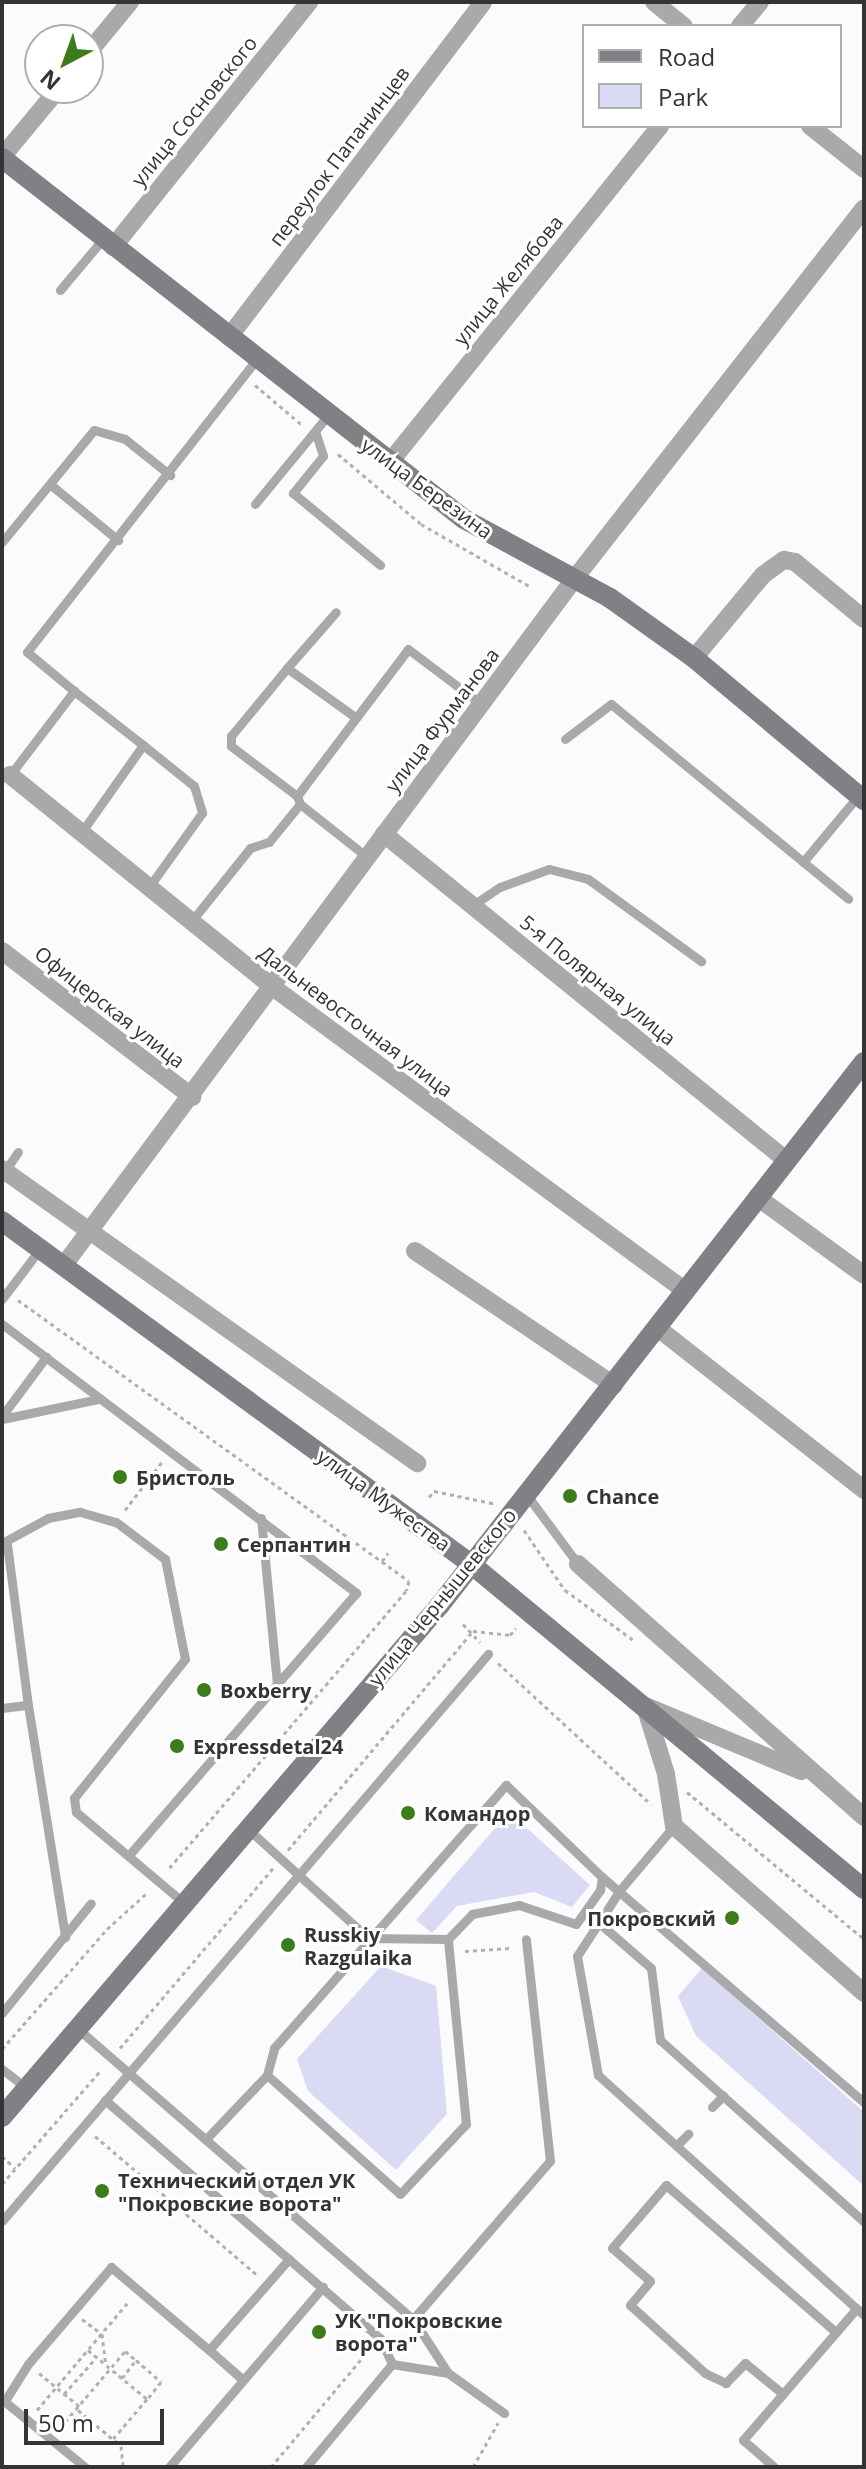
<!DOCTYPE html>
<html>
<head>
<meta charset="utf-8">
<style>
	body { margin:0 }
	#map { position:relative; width:866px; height:2469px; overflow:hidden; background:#fbfbfe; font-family:"Open Sans",sans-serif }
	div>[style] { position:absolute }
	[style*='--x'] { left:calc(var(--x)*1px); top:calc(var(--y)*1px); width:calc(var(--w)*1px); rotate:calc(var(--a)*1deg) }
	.green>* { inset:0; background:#dadaf4 }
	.path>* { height:3px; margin-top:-1.5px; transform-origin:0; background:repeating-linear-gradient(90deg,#b1b1b4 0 4px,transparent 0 8px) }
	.lane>* { height:9px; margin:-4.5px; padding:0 4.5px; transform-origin:4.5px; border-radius:4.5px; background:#a9a9ac }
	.street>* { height:18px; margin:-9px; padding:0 9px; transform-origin:9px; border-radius:9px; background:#a9a9ac }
	.secondary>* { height:20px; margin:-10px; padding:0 10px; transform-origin:10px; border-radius:10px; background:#818185 }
	.dots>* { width:22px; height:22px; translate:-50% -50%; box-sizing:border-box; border:4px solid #fff; border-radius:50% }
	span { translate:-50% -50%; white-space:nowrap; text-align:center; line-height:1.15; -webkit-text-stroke:6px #fff; paint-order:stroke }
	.street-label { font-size:20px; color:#343437 }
	.poi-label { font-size:20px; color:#343437; font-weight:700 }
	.left { translate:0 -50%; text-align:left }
	.right { translate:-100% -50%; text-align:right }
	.frame { position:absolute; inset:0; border:4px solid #343437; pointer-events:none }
	.legend { position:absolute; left:582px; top:24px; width:260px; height:104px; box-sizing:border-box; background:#fff; border:2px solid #aeaeaf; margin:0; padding:10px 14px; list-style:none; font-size:24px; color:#343437 }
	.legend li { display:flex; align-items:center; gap:16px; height:40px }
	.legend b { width:40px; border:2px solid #aeaeaf }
	.north { position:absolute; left:24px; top:24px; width:80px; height:80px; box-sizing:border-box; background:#fff; border:2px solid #aeaeaf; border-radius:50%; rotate:221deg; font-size:22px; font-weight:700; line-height:32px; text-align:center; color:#343437 }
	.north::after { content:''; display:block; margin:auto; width:28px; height:36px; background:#3d7c1a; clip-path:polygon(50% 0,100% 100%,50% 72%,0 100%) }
	.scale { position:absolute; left:24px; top:2409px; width:140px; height:36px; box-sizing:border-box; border:4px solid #343437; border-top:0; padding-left:10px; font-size:24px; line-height:28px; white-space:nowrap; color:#343437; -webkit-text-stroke:6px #fff; paint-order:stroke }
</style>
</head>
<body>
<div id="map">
	<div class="green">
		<div style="clip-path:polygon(509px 1812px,590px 1885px,572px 1907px,534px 1892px,457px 1906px,432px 1933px,416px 1920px)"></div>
		<div style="clip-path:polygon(381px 1966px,436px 1986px,447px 2114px,396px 2170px,308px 2091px,297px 2059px)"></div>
		<div style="clip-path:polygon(702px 1968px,864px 2112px,864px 2186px,696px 2036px,678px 1996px)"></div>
	</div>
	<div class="path">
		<div style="--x:255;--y:385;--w:60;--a:40.3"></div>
		<div style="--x:338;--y:454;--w:109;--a:40.1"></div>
		<div style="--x:421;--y:524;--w:127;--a:29.8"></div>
		<div style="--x:18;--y:1300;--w:481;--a:35.7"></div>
		<div style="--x:409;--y:1581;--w:10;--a:107"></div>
		<div style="--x:406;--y:1591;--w:368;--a:130.5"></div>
		<div style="--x:429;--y:1497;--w:8;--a:-50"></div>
		<div style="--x:434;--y:1491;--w:64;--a:11.7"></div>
		<div style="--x:125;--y:1510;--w:61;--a:-52.4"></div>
		<div style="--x:524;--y:1530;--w:73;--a:55.7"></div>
		<div style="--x:565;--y:1590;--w:88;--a:36.2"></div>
		<div style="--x:382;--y:1561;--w:10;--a:-53"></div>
		<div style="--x:463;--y:1624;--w:25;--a:47"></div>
		<div style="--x:498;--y:1663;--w:208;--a:42.7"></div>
		<div style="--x:687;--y:1792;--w:230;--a:39.7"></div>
		<div style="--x:288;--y:1850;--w:287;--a:-49.8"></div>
		<div style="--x:473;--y:1631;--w:37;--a:6"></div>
		<div style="--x:510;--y:1635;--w:9;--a:-49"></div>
		<div style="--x:465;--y:1951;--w:47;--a:-3.7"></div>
		<div style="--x:120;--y:2048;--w:236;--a:-49.6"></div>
		<div style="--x:2;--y:2049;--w:159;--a:-48.8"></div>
		<div style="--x:107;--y:1929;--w:55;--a:-42.1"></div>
		<div style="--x:95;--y:2136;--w:212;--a:40.6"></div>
		<div style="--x:2;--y:2156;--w:18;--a:43"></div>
		<div style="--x:2;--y:2184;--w:152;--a:-49"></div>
		<div style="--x:82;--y:2319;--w:25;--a:37"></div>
		<div style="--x:102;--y:2334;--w:31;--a:83"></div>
		<div style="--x:88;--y:2350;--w:77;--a:39.7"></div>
		<div style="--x:147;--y:2399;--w:52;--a:130.4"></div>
		<div style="--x:39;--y:2373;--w:52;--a:39.5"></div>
		<div style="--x:122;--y:2378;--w:23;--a:-52"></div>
		<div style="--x:136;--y:2360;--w:33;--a:41"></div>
		<div style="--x:161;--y:2382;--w:22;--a:129"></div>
		<div style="--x:64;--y:2394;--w:48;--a:-48.4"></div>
		<div style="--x:37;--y:2410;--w:144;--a:-49.8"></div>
		<div style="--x:78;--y:2410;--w:56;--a:39.9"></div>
		<div style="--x:121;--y:2446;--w:20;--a:84"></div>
		<div style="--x:60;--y:2428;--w:101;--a:-49.8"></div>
		<div style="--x:125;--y:2351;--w:14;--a:39"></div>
		<div style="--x:271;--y:2467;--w:153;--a:-50.1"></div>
		<div style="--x:473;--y:2467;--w:51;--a:-60.4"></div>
	</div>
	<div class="lane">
		<div style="--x:60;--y:290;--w:67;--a:-49.9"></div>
		<div style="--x:315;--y:431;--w:26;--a:72"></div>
		<div style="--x:323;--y:456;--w:48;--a:129"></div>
		<div style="--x:293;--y:493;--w:113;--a:39.6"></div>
		<div style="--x:51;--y:485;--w:87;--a:39.4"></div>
		<div style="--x:255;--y:504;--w:115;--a:-50.6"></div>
		<div style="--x:2;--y:542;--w:145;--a:-50.6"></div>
		<div style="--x:94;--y:430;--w:32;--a:16"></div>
		<div style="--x:125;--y:439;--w:58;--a:38.7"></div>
		<div style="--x:287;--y:668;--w:74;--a:-48.8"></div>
		<div style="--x:74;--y:691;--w:88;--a:38"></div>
		<div style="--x:143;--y:745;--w:108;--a:125.2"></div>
		<div style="--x:565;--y:739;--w:58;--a:-37.3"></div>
		<div style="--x:611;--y:704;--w:307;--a:39.4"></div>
		<div style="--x:143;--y:745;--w:65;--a:38.8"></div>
		<div style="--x:194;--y:786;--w:28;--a:73"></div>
		<div style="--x:202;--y:813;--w:91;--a:125.6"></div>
		<div style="--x:10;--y:775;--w:106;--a:-52.7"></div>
		<div style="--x:74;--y:691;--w:61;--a:-140.3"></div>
		<div style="--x:27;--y:652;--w:372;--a:-51.9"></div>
		<div style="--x:297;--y:796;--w:83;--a:-142.9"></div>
		<div style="--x:231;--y:746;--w:10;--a:-90"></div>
		<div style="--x:231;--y:736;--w:88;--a:-50.5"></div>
		<div style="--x:287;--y:668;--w:84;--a:35.8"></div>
		<div style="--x:300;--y:804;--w:9;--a:-111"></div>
		<div style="--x:297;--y:796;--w:184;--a:-52.9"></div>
		<div style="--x:408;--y:649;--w:91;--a:37"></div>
		<div style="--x:803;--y:862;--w:86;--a:-50.2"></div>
		<div style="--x:473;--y:905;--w:32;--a:-34"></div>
		<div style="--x:500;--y:887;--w:52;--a:-20.2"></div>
		<div style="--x:549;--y:869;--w:40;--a:14.4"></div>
		<div style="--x:588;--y:879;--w:140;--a:36"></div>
		<div style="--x:190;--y:923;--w:96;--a:-51.3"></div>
		<div style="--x:250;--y:848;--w:20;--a:-18"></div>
		<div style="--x:269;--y:842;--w:49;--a:-50.8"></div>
		<div style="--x:300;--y:804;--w:85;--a:38.3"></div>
		<div style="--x:5;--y:1171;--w:23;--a:-56"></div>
		<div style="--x:2;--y:1299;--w:63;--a:-52.8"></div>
		<div style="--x:2;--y:1324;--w:445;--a:37.2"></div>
		<div style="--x:356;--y:1593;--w:347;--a:130.9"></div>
		<div style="--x:2;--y:1416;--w:74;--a:-53.3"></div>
		<div style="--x:2;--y:1419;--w:99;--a:-11.7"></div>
		<div style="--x:526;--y:1494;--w:87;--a:53.4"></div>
		<div style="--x:261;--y:1518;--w:167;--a:84.5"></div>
		<div style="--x:2;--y:1543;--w:52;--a:-28.5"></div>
		<div style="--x:48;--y:1518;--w:33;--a:-11"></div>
		<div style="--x:80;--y:1512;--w:37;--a:16"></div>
		<div style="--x:116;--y:1522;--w:61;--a:37.1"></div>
		<div style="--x:165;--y:1559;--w:102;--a:78.7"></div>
		<div style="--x:185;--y:1659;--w:178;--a:128.6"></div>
		<div style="--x:74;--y:1798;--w:14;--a:82"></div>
		<div style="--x:76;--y:1812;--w:141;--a:40.1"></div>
		<div style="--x:7;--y:1544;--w:162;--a:82.6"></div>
		<div style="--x:2;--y:1708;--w:26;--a:-7"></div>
		<div style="--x:28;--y:1705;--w:235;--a:80.9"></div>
		<div style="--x:674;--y:1826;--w:84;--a:130.2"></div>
		<div style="--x:620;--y:1890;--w:79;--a:123.1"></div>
		<div style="--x:577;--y:1956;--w:121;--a:80"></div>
		<div style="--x:598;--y:2075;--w:358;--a:42.1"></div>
		<div style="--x:248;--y:1829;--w:162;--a:42.2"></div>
		<div style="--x:368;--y:1938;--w:80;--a:0.7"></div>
		<div style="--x:448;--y:1939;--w:35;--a:-46"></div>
		<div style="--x:472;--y:1914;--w:48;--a:-10.8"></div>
		<div style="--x:519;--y:1905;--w:60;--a:18.4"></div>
		<div style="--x:576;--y:1924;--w:42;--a:-54.8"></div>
		<div style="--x:600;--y:1890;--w:13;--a:-81"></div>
		<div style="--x:598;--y:1922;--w:70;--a:41"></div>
		<div style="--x:651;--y:1968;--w:73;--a:82.9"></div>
		<div style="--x:660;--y:2040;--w:273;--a:41.7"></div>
		<div style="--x:2;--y:2013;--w:141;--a:-51"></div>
		<div style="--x:78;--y:2029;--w:443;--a:40.9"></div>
		<div style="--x:413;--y:2319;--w:209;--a:-49.1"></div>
		<div style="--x:550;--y:2161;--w:223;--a:-96.2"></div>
		<div style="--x:2;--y:2069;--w:31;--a:38"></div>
		<div style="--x:267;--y:2075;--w:178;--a:41.8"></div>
		<div style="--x:400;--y:2194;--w:96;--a:-46.7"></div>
		<div style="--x:466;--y:2124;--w:186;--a:-95.6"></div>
		<div style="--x:105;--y:2100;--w:364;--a:40.9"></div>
		<div style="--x:380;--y:2338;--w:29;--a:65"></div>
		<div style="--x:712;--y:2107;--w:16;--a:-45"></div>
		<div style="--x:207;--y:2138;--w:87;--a:-46.4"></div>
		<div style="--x:267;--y:2075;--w:28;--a:-75"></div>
		<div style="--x:274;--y:2048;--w:351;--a:-48.6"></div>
		<div style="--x:506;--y:1785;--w:133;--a:43.8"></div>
		<div style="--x:602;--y:1877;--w:345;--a:40.7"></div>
		<div style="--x:677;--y:2145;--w:16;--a:-45"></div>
		<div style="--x:2;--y:2221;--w:747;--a:-49.4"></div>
		<div style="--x:413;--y:2319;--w:64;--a:57.1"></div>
		<div style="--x:448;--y:2373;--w:69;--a:35.5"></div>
		<div style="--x:392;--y:2364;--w:57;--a:9.1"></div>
		<div style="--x:242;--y:2379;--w:44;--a:-138.7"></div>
		<div style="--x:209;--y:2350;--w:121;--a:-48.7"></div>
		<div style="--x:783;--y:2394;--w:49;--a:-140.8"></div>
		<div style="--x:745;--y:2363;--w:28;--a:134"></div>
		<div style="--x:726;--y:2383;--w:23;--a:-155"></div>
		<div style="--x:705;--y:2373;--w:101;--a:-137.8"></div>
		<div style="--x:630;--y:2305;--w:31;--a:-50"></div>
		<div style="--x:650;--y:2281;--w:50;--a:-139"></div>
		<div style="--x:612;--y:2248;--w:83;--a:-49.4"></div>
		<div style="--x:666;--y:2185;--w:225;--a:40.9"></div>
		<div style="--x:6;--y:2399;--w:41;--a:-57.8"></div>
		<div style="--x:28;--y:2364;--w:128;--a:-49.4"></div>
		<div style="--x:111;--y:2267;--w:128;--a:40.3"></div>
		<div style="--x:4;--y:2401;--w:104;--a:39.2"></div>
		<div style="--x:169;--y:2467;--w:237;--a:-49.5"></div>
		<div style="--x:306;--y:2467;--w:134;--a:-50.1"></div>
		<div style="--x:774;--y:2467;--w:41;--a:-138.9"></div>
		<div style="--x:743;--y:2440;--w:174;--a:-49.2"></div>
	</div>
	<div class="street">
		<div style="--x:654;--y:2;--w:38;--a:39"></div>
		<div style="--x:740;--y:26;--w:31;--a:-50"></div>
		<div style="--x:88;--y:53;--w:66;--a:-50.5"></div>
		<div style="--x:810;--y:126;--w:69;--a:38.5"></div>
		<div style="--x:2;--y:157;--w:89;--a:-50.4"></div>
		<div style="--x:113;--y:247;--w:314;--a:-51.3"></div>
		<div style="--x:229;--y:337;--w:420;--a:-52.8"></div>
		<div style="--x:390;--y:462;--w:431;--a:-51.2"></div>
		<div style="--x:694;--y:658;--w:108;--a:-50.3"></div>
		<div style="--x:763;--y:575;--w:26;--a:-36"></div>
		<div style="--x:784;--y:560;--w:11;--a:10"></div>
		<div style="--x:795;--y:562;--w:89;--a:39.6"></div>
		<div style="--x:10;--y:775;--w:339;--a:38.9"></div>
		<div style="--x:274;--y:988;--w:509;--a:36.37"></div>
		<div style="--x:384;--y:834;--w:518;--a:39.04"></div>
		<div style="--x:2;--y:951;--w:240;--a:37.5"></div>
		<div style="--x:2;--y:1169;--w:509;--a:35.32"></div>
		<div style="--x:757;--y:1197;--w:132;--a:36.1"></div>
		<div style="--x:415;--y:1251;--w:240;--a:34"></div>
		<div style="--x:64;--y:1265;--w:856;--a:-53.36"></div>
		<div style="--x:575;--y:578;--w:469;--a:-52"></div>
		<div style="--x:659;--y:1329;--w:261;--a:38.1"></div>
		<div style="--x:578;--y:1564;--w:382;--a:41.5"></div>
		<div style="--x:645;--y:1706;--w:71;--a:72.8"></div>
		<div style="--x:666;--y:1774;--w:53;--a:81.3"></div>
		<div style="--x:674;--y:1826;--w:253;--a:41.3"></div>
		<div style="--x:648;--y:1707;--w:166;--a:22.7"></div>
	</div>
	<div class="secondary">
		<div style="--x:2;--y:158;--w:586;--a:38"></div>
		<div style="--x:464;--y:519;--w:166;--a:28.4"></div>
		<div style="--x:610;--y:598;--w:103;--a:35.5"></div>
		<div style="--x:694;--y:658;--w:222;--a:39.9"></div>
		<div style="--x:2;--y:1221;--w:581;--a:36.18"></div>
		<div style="--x:471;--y:1564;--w:510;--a:39.59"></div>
		<div style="--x:2;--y:2117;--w:674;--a:-49.45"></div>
		<div style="--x:440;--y:1605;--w:689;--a:-52.02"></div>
	</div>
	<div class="dots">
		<div style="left:120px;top:1477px;background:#3d7c1a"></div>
		<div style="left:570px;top:1496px;background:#3d7c1a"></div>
		<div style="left:221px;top:1544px;background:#3d7c1a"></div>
		<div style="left:204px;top:1690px;background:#3d7c1a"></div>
		<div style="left:177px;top:1746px;background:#3d7c1a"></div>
		<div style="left:408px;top:1813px;background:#3d7c1a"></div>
		<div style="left:732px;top:1918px;background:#3d7c1a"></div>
		<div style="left:288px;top:1945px;background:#3d7c1a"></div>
		<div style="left:102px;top:2191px;background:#3d7c1a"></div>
		<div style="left:319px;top:2332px;background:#3d7c1a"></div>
	</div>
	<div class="street-label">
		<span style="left:194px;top:111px;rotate:-51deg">улица Сосновского</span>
		<span style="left:339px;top:156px;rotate:-53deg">переулок Папанинцев</span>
		<span style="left:508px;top:280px;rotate:-51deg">улица Желябова</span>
		<span style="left:427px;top:488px;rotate:36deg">улица Березина</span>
		<span style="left:442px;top:720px;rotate:-53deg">улица Фурманова</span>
		<span style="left:598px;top:980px;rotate:39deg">5-я Полярная улица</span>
		<span style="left:110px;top:1007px;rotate:38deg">Офицерская улица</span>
		<span style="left:356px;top:1021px;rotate:37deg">Дальневосточная улица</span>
		<span style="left:384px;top:1500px;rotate:36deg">улица Мужества</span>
		<span style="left:442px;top:1597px;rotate:-51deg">улица Чернышевского</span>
	</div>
	<div class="poi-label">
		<span class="left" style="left:136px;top:1477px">Бристоль</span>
		<span class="left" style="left:586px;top:1496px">Chance</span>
		<span class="left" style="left:237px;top:1544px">Серпантин</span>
		<span class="left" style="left:220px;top:1690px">Boxberry</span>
		<span class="left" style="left:193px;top:1746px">Expressdetal24</span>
		<span class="left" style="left:424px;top:1813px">Командор</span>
		<span class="right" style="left:716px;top:1918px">Покровский</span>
		<span class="left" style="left:304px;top:1946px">Russkiy<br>Razgulaika</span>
		<span class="left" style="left:118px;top:2192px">Технический отдел УК<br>"Покровские ворота"</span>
		<span class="left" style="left:335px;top:2332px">УК "Покровские<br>ворота"</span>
	</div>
	<div class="frame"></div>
	<ul class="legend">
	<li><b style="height:10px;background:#818185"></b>Road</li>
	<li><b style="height:22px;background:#dadaf4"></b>Park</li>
	</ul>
	<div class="north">N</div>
	<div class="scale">50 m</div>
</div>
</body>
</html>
